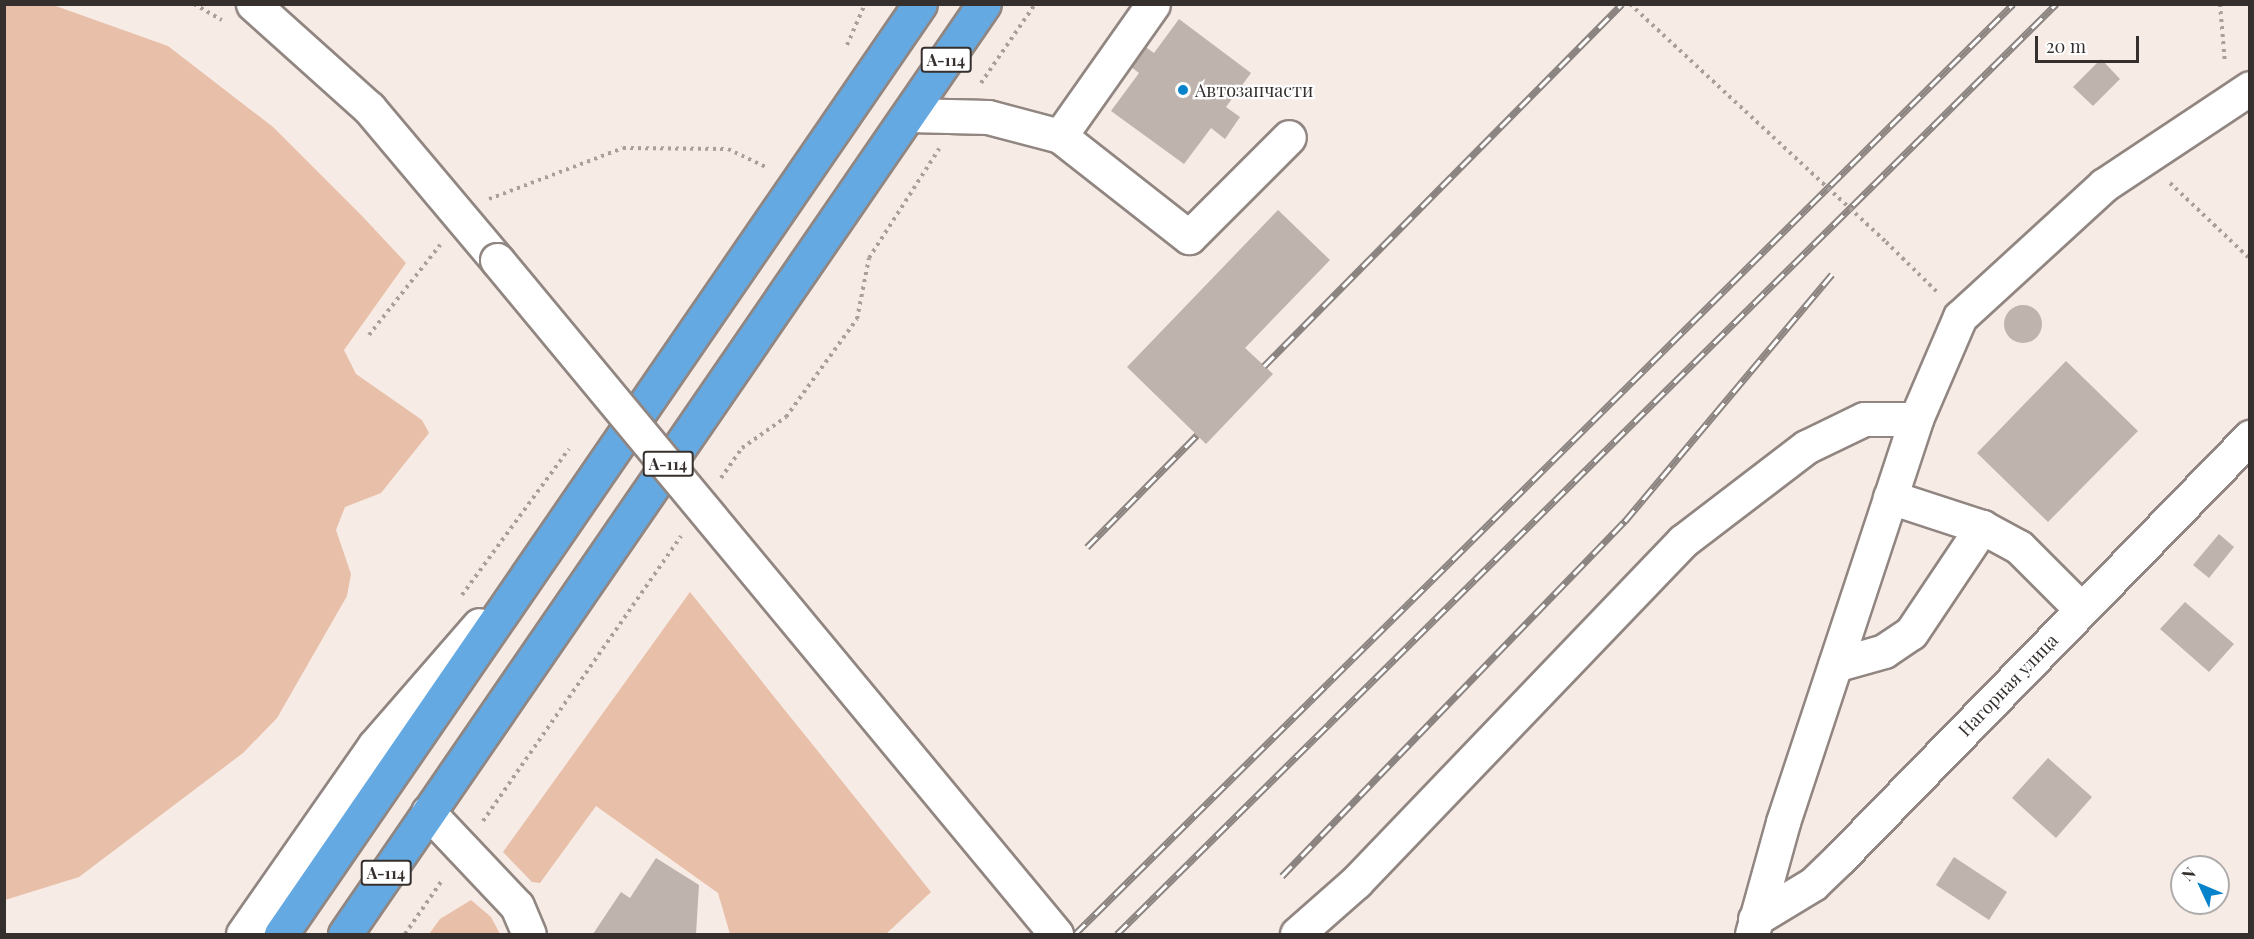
<!DOCTYPE html>
<html>
<head>
<meta charset="utf-8">
<style>
	body { margin:0 }
	#map { position:relative; width:2254px; height:939px; overflow:hidden; background:#f7ebe5; font-family:"Playfair Display",serif }
	div>[style] { position:absolute }
	[style*='--x'] { left:calc(var(--x)*1px); top:calc(var(--y)*1px); width:calc(var(--w)*1px); rotate:calc(var(--a)*1deg) }
	.green>* { inset:0; background:#e8bfa8 }
	.building>* { inset:0; background:#beb3ad }
	.round { border-radius:50% }
	.path>* { height:4px; margin-top:-2px; transform-origin:0; background:repeating-linear-gradient(90deg,#a9a09c 0 3px,transparent 0 7.5px) }
	.roads { filter:drop-shadow(2px 0 #918681) drop-shadow(-2px 0 #918681) drop-shadow(0 2px #918681) drop-shadow(0 -2px #918681) }
	.minor>* { height:33px; margin:-16.5px; padding:0 16.5px; transform-origin:16.5px; border-radius:16.5px; background:#fff }
	.highway>* { height:33px; margin:-16.5px; padding:0 16.5px; transform-origin:16.5px; border-radius:16.5px; background:#64a9e1 }
	.rail>* { height:7px; margin-top:-3.5px; transform-origin:0; background:repeating-linear-gradient(90deg,#fff 0 14px,#8c8480 0 28px); box-sizing:border-box; border-block:2px solid #8c8480 }
	.path-bridge>* { height:4px; margin-top:-2px; transform-origin:0; background:repeating-linear-gradient(90deg,#a9a09c 0 3px,transparent 0 7.5px) }
	.bridges { filter:drop-shadow(2px 0 #918681) drop-shadow(-2px 0 #918681) drop-shadow(0 2px #918681) drop-shadow(0 -2px #918681) }
	.minor-bridge>* { height:33px; margin:-16.5px; padding:0 16.5px; transform-origin:16.5px; border-radius:16.5px; background:#fff }
	.dots>* { width:16px; height:16px; translate:-50% -50%; box-sizing:border-box; border:3px solid #fff; border-radius:50% }
	span { translate:-50% -50%; white-space:nowrap; text-align:center; line-height:1.15; -webkit-text-stroke:4.5px #fff; paint-order:stroke }
	.shield-label span { padding:2px 4px; background:#fff; border:2px solid; border-radius:4px; -webkit-text-stroke-width:0 }
	.shield-label { font-size:16px; color:#35302e; font-weight:700 }
	.poi-label { font-size:18px; color:#35302e }
	.left { translate:0 -50%; text-align:left }
	.street-label { font-size:18px; color:#35302e }
	.frame { position:absolute; inset:0; border:6px solid #35302e; pointer-events:none }
	.north { position:absolute; left:2170px; top:855px; width:60px; height:60px; box-sizing:border-box; background:#fff; border:2px solid #aeacab; border-radius:50%; rotate:314deg; font-size:16px; font-weight:700; line-height:24px; text-align:center; color:#35302e }
	.north::after { content:''; display:block; margin:auto; width:21px; height:27px; background:#0783cb; clip-path:polygon(50% 0,100% 100%,50% 72%,0 100%) }
	.scale { position:absolute; left:2035px; top:36px; width:104px; height:27px; box-sizing:border-box; border:3px solid #35302e; border-top:0; padding-left:8px; font-size:18px; line-height:21px; white-space:nowrap; color:#35302e; -webkit-text-stroke:4px #fff; paint-order:stroke }
</style>
</head>
<body>
<div id="map">
	<div class="green">
		<div style="clip-path:polygon(5px 4px,53px 5px,168px 46px,273px 127px,363px 217px,406px 263px,344px 350px,356px 374px,422px 420px,429px 433px,381px 493px,345px 507px,336px 530px,351px 574px,347px 596px,277px 718px,243px 753px,79px 877px,5px 900px)"></div>
		<div style="clip-path:polygon(690px 592px,931px 892px,886px 934px,730px 934px,718px 893px,596px 806px,540px 883px,532px 882px,503px 852px)"></div>
		<div style="clip-path:polygon(471px 900px,491px 917px,500px 934px,429px 934px,440px 919px)"></div>
	</div>
	<div class="building">
		<div style="clip-path:polygon(1179px 19px,1251px 73px,1226px 107px,1240px 117px,1225px 139px,1211px 128px,1184px 164px,1111px 111px,1139px 73px,1126px 63px,1140px 43px,1154px 53px)"></div>
		<div style="clip-path:polygon(2101px 59px,2120px 79px,2093px 106px,2073px 87px)"></div>
		<div style="clip-path:polygon(1278px 210px,1330px 260px,1245px 348px,1273px 374px,1206px 444px,1127px 367px)"></div>
		<div class="round" style="left:2004px;top:305px;width:38px;height:38px"></div>
		<div style="clip-path:polygon(2066px 361px,2138px 431px,2048px 522px,1977px 453px)"></div>
		<div style="clip-path:polygon(2219px 534px,2234px 547px,2209px 578px,2193px 565px)"></div>
		<div style="clip-path:polygon(2185px 602px,2234px 644px,2209px 672px,2160px 629px)"></div>
		<div style="clip-path:polygon(2048px 758px,2092px 797px,2056px 838px,2012px 798px)"></div>
		<div style="clip-path:polygon(1954px 857px,2007px 892px,1989px 920px,1936px 885px)"></div>
		<div style="clip-path:polygon(656px 858px,699px 885px,696px 934px,593px 934px,621px 892px,630px 898px)"></div>
	</div>
	<div class="path">
		<div style="--x:194;--y:4;--w:32;--a:30"></div>
		<div style="--x:2220;--y:4;--w:59;--a:85.2"></div>
		<div style="--x:847;--y:45;--w:45;--a:-66.3"></div>
		<div style="--x:981;--y:83;--w:96;--a:-55.6"></div>
		<div style="--x:2170;--y:183;--w:110;--a:43.5"></div>
		<div style="--x:489;--y:199;--w:143;--a:-20.8"></div>
		<div style="--x:623;--y:148;--w:105;--a:0.5"></div>
		<div style="--x:728;--y:149;--w:44;--a:25.4"></div>
		<div style="--x:1886;--y:242;--w:71;--a:44.4"></div>
		<div style="--x:369;--y:335;--w:115;--a:-51.7"></div>
		<div style="--x:721;--y:478;--w:37;--a:-55"></div>
		<div style="--x:742;--y:448;--w:54;--a:-35.2"></div>
		<div style="--x:786;--y:417;--w:121;--a:-54.1"></div>
		<div style="--x:857;--y:319;--w:62;--a:-78.9"></div>
		<div style="--x:869;--y:258;--w:130;--a:-57.3"></div>
		<div style="--x:462;--y:595;--w:181;--a:-53.8"></div>
		<div style="--x:483;--y:821;--w:347;--a:-55.2"></div>
		<div style="--x:405;--y:934;--w:67;--a:-55.4"></div>
	</div>
	<div class="roads">
		<div class="minor">
			<div style="--x:253;--y:4;--w:156;--a:41.9"></div>
			<div style="--x:369;--y:108;--w:199;--a:49.9"></div>
			<div style="--x:909;--y:115;--w:79;--a:1.5"></div>
			<div style="--x:988;--y:117;--w:74;--a:14.8"></div>
			<div style="--x:1060;--y:136;--w:164;--a:38.1"></div>
			<div style="--x:1189;--y:237;--w:141;--a:-45"></div>
			<div style="--x:1060;--y:136;--w:161;--a:-54.8"></div>
			<div style="--x:1890;--y:497;--w:97;--a:18.1"></div>
			<div style="--x:1835;--y:665;--w:51;--a:-15.9"></div>
			<div style="--x:1884;--y:651;--w:32;--a:-34"></div>
			<div style="--x:1911;--y:633;--w:128;--a:-56.2"></div>
			<div style="--x:1982;--y:527;--w:42;--a:28.4"></div>
			<div style="--x:2019;--y:547;--w:88;--a:45"></div>
			<div style="--x:428;--y:812;--w:129;--a:46.6"></div>
			<div style="--x:517;--y:906;--w:30;--a:67"></div>
			<div style="--x:1755;--y:919;--w:68;--a:-31.1"></div>
			<div style="--x:1813;--y:884;--w:37;--a:-44"></div>
			<div style="--x:1840;--y:858;--w:588;--a:-45.76"></div>
			<div style="--x:243;--y:934;--w:229;--a:-55.1"></div>
			<div style="--x:374;--y:746;--w:160;--a:-49"></div>
			<div style="--x:1297;--y:934;--w:79;--a:-41.4"></div>
			<div style="--x:1356;--y:882;--w:472;--a:-46.2"></div>
			<div style="--x:1683;--y:541;--w:155;--a:-37.4"></div>
			<div style="--x:1806;--y:447;--w:64;--a:-25.8"></div>
			<div style="--x:1864;--y:419;--w:52;--a:0"></div>
			<div style="--x:1752;--y:934;--w:116;--a:-74.5"></div>
			<div style="--x:1783;--y:822;--w:424;--a:-71.7"></div>
			<div style="--x:1916;--y:419;--w:111;--a:-66.7"></div>
			<div style="--x:1960;--y:317;--w:195;--a:-42.5"></div>
			<div style="--x:2104;--y:185;--w:175;--a:-33.6"></div>
		</div>
		<div class="highway">
			<div style="--x:281;--y:934;--w:1128;--a:-55.51"></div>
			<div style="--x:345;--y:934;--w:1128;--a:-55.51"></div>
		</div>
	</div>
	<div class="rail">
		<div style="--x:1264;--y:366;--w:509;--a:-45.32"></div>
		<div style="--x:1087;--y:547;--w:157;--a:-45.5"></div>
		<div style="--x:1282;--y:876;--w:494;--a:-46"></div>
		<div style="--x:1625;--y:521;--w:322;--a:-50"></div>
		<div style="--x:1075;--y:934;--w:1321;--a:-44.75"></div>
		<div style="--x:1117;--y:934;--w:1322;--a:-44.72"></div>
	</div>
	<div class="path-bridge">
		<div style="--x:1630;--y:4;--w:350;--a:42.9"></div>
	</div>
	<div class="bridges">
		<div class="minor-bridge">
			<div style="--x:497;--y:260;--w:876;--a:50.33"></div>
		</div>
	</div>
	<div class="dots">
		<div style="left:1183px;top:90px;background:#0783cb"></div>
	</div>
	<div class="shield-label">
		<span style="left:946px;top:60px">А-114</span>
		<span style="left:668px;top:464px">А-114</span>
		<span style="left:386px;top:873px">А-114</span>
	</div>
	<div class="poi-label">
		<span class="left" style="left:1195px;top:90px">Автозапчасти</span>
	</div>
	<div class="street-label">
		<span style="left:2008px;top:685px;rotate:-46deg">Нагорная улица</span>
	</div>
	<div class="frame"></div>
	<div class="north">N</div>
	<div class="scale">20 m</div>
</div>
</body>
</html>
